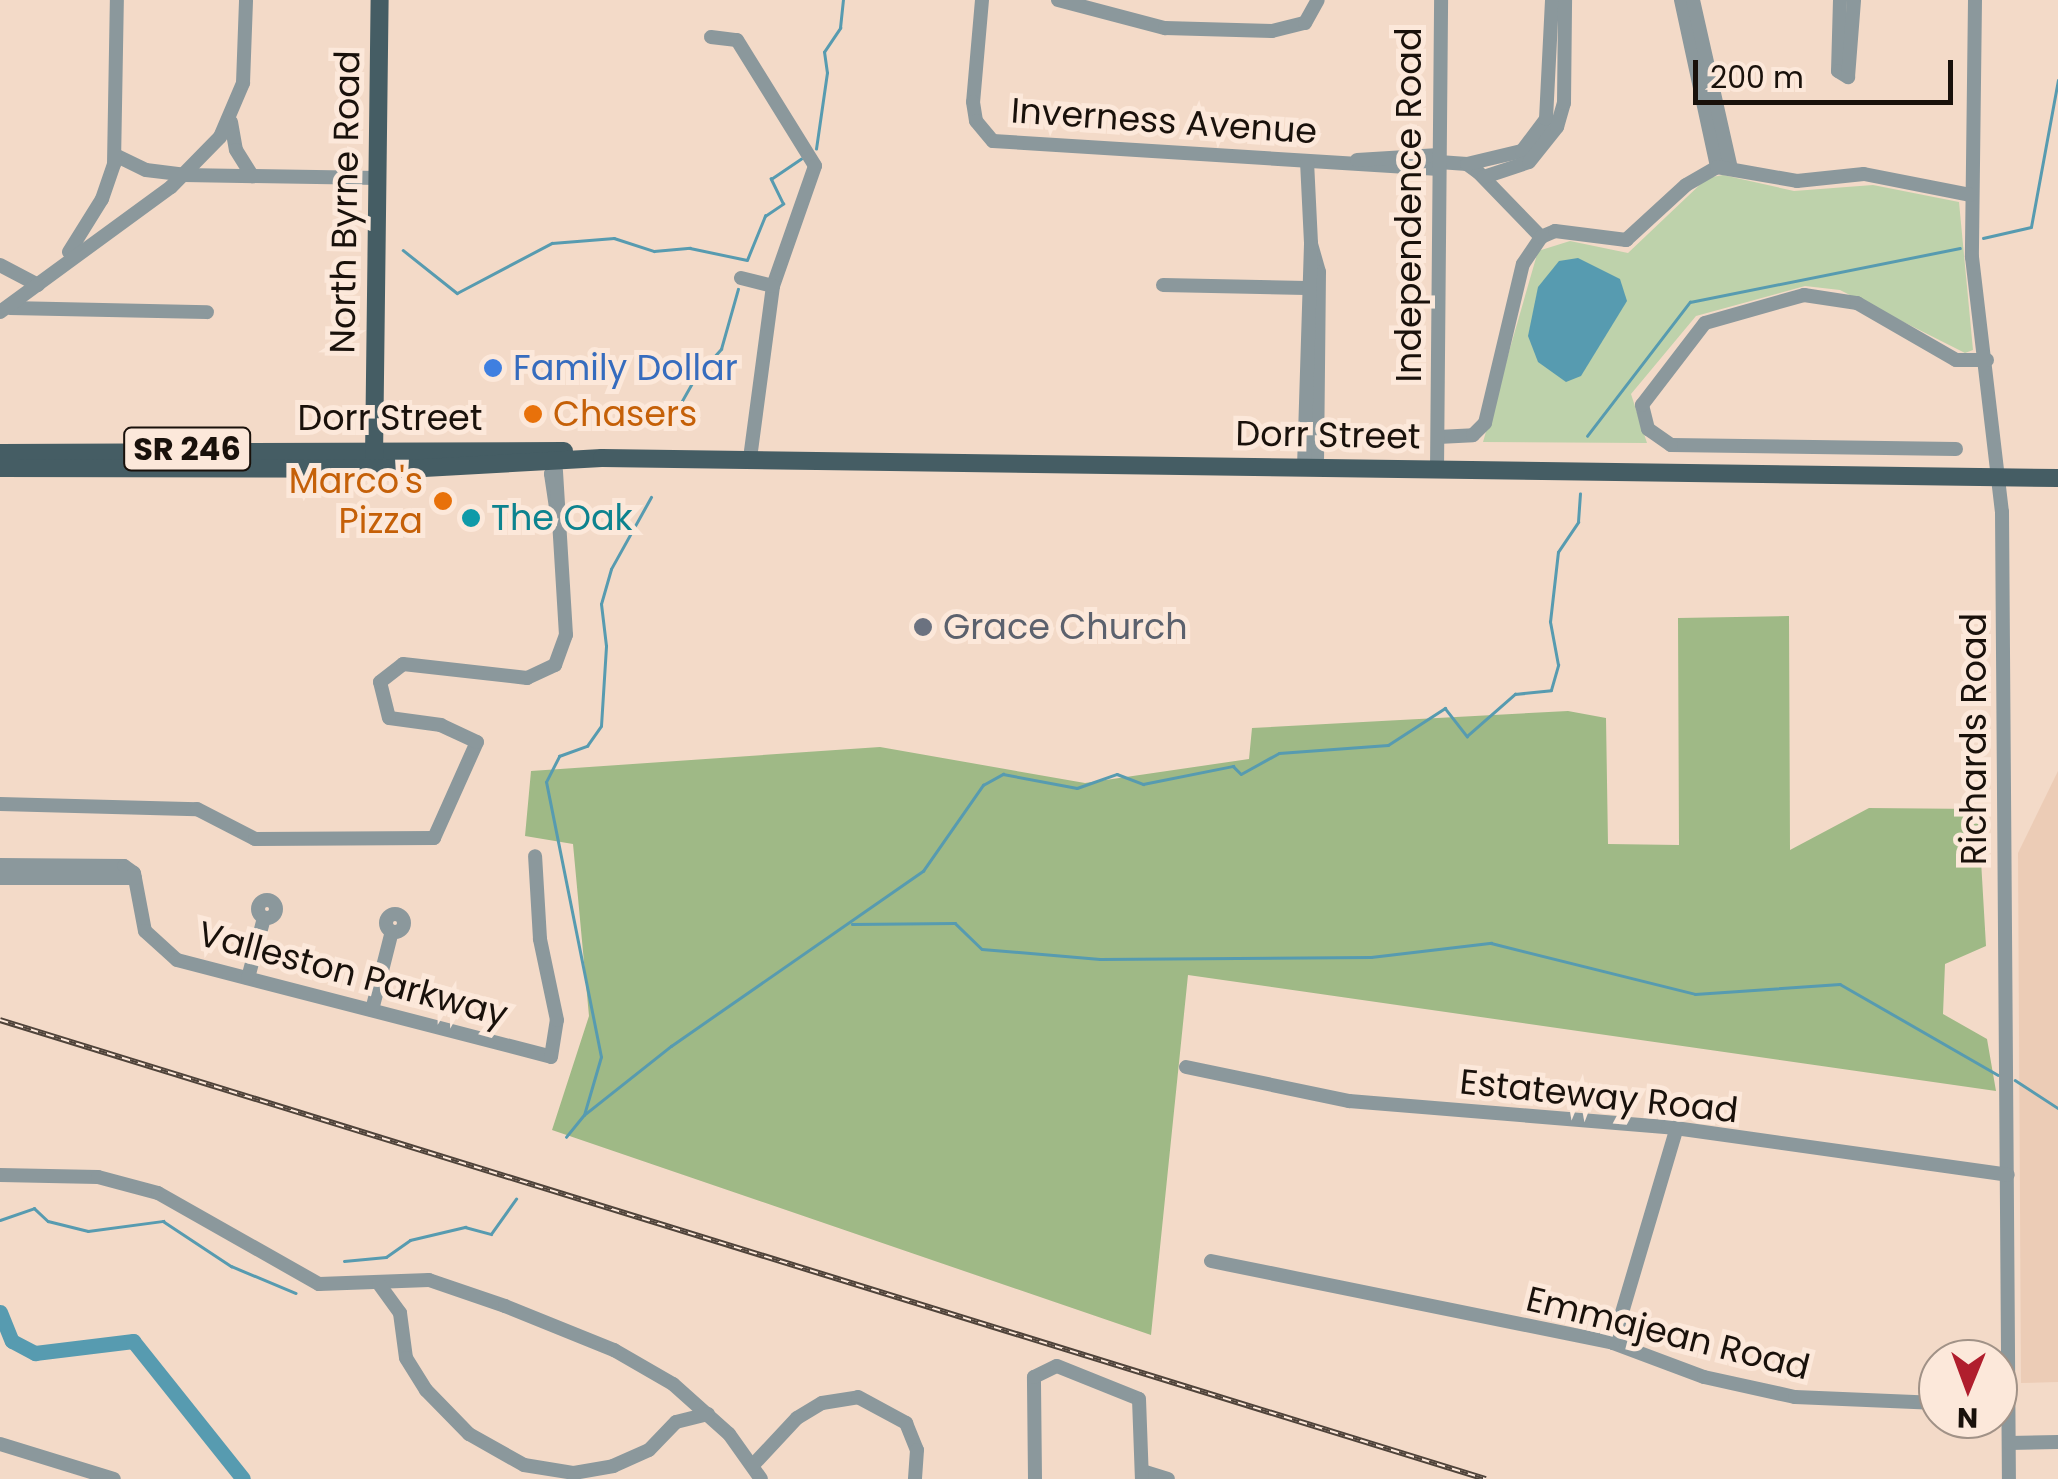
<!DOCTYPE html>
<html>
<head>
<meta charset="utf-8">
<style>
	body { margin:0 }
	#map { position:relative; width:2058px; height:1479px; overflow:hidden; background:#f3dac8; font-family:Poppins,sans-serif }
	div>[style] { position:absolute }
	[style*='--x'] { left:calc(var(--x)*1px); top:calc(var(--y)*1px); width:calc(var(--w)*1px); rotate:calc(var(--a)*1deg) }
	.built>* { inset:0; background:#ecccb6 }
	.green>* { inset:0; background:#bed2ab }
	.forest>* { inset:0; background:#9fb986 }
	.water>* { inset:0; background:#579bb0 }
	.stream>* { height:2.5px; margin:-1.25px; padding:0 1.25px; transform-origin:1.25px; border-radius:1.25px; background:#579bb0 }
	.river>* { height:15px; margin:-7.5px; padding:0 7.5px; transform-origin:7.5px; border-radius:7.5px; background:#579bb0 }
	.minor>* { height:14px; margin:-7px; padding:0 7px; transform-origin:7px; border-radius:7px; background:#8b989c }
	.minor>.ring { margin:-7px; padding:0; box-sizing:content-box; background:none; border:14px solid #8b989c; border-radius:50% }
	.major>* { height:18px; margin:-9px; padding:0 9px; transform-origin:9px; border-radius:9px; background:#455d64 }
	.rail>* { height:6px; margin-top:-3px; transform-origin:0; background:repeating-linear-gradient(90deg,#fce8da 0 8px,#4f433a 0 16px); box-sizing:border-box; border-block:2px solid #4f433a }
	.dots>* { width:28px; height:28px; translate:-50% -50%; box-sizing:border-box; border:5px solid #fce8da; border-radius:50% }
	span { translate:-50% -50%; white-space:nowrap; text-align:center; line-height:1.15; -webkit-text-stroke:10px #fce8da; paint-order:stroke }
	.shield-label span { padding:2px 8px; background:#fce8da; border:2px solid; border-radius:8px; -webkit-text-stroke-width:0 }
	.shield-label { font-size:32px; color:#19110b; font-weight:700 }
	.street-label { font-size:35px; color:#19110b }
	.shop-label { font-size:35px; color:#366cbe }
	.left { translate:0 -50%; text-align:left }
	.food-label { font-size:35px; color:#c56008 }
	.right { translate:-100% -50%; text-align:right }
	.culture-label { font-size:35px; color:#0d838f }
	.worship-label { font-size:35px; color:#5b616d }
	.north { position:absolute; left:1918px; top:1339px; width:100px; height:100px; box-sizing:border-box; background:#fce8da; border:2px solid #a19287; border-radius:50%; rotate:181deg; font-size:28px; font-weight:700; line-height:40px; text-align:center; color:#19110b }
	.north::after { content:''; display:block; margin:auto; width:35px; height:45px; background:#b01e2d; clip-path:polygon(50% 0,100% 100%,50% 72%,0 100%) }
	.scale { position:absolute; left:1693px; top:60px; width:260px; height:45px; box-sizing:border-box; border:5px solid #19110b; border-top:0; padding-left:12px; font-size:30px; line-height:35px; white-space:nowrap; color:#19110b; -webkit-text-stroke:8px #fce8da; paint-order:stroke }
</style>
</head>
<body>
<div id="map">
	<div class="built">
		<div style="clip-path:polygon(2058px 771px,2058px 1382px,2021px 1383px,2018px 853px)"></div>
	</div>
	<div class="green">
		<div style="clip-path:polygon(1723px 175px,1794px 191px,1873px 185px,1959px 202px,1973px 350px,1965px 353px,1840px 290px,1805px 286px,1696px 316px,1631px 394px,1647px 443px,1483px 442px,1538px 251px,1570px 241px,1628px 253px,1707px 178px)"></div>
	</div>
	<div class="forest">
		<div style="clip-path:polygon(1789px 616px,1790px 850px,1869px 808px,1978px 809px,1986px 946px,1945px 964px,1943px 1014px,1987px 1039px,1996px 1091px,1188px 975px,1151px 1335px,552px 1130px,589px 1016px,573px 844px,525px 836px,531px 771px,880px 747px,1085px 783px,1249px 759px,1252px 728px,1568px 711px,1606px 718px,1608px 844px,1679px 845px,1678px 618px)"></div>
	</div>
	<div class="water">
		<div style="clip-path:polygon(1578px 258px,1620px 279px,1627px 301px,1581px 376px,1566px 382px,1538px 362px,1528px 336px,1538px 287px,1559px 261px)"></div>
	</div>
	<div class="stream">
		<div style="--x:816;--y:149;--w:77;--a:-81.8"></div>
		<div style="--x:827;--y:73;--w:21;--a:-98"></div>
		<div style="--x:824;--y:52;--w:29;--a:-56"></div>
		<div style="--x:840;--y:28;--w:28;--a:-84"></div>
		<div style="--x:1983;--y:238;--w:49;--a:-12.9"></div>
		<div style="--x:2031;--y:227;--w:149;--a:-79.6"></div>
		<div style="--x:403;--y:250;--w:69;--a:38.5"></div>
		<div style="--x:457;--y:293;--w:107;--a:-27.8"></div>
		<div style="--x:552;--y:243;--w:62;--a:-4.6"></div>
		<div style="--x:614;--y:238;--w:42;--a:18"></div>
		<div style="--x:654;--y:251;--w:36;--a:-5"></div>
		<div style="--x:690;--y:248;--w:58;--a:11.9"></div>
		<div style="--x:747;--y:260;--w:48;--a:-67.8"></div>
		<div style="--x:765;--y:216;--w:22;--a:-34"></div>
		<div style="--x:783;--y:204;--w:28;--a:-116"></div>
		<div style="--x:771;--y:179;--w:36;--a:-34"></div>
		<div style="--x:670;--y:422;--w:51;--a:-60.4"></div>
		<div style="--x:695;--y:378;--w:39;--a:-48"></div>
		<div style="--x:721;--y:349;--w:62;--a:-74.2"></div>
		<div style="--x:1587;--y:436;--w:169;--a:-52.5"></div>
		<div style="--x:1690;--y:302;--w:275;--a:-11.3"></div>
		<div style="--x:852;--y:924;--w:103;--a:-0.6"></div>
		<div style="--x:955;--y:923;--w:37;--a:44"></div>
		<div style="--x:982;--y:949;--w:118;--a:4.8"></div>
		<div style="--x:1100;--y:959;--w:271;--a:-0.4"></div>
		<div style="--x:1371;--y:957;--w:121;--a:-6.7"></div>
		<div style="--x:1491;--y:943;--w:210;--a:14"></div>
		<div style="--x:1695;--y:994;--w:145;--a:-3.9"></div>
		<div style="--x:1840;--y:984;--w:182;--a:29.9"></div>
		<div style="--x:2015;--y:1080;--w:51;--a:33.1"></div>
		<div style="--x:584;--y:1115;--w:111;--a:-38.4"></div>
		<div style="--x:671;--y:1046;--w:307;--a:-34.8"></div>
		<div style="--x:923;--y:871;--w:105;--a:-55.1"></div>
		<div style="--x:983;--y:785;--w:23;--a:-29"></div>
		<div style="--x:1003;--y:774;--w:75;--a:10.7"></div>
		<div style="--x:1077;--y:788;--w:42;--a:-19.3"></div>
		<div style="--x:1117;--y:774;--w:28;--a:21"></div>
		<div style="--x:1143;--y:784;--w:92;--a:-11.3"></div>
		<div style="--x:1233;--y:766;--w:11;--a:45"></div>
		<div style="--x:1241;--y:774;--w:43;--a:-28.9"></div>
		<div style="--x:1279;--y:753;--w:109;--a:-4.2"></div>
		<div style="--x:1388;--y:745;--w:68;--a:-33"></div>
		<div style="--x:1445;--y:708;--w:36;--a:52"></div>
		<div style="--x:1467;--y:736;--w:64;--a:-41.2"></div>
		<div style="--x:1515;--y:694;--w:36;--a:-6"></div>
		<div style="--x:1551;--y:690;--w:26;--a:-74"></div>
		<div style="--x:1558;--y:665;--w:44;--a:-100.5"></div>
		<div style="--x:1550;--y:622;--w:70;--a:-83.5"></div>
		<div style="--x:1558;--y:552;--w:36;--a:-56"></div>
		<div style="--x:1578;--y:522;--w:28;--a:-86"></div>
		<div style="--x:566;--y:1137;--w:28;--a:-51"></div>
		<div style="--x:584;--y:1115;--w:60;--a:-73.7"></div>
		<div style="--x:601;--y:1057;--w:280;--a:-101.3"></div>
		<div style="--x:546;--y:782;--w:29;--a:-63"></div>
		<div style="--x:559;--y:756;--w:30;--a:-20"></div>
		<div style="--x:587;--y:746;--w:24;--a:-55"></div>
		<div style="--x:601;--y:726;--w:80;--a:-86.4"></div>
		<div style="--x:606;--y:646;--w:42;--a:-96.8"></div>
		<div style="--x:601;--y:604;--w:36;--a:-74"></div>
		<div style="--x:611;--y:569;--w:82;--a:-60.9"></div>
		<div style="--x:0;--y:1220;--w:36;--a:-19"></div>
		<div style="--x:34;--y:1208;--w:19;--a:43"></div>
		<div style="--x:48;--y:1221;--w:41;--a:14"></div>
		<div style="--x:88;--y:1231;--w:76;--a:-7.6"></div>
		<div style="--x:163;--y:1221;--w:82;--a:33.5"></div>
		<div style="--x:231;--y:1266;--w:70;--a:22.6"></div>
		<div style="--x:344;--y:1261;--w:42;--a:-5.4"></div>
		<div style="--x:386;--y:1257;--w:29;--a:-35"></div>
		<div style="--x:410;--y:1240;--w:57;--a:-13.3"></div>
		<div style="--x:465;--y:1227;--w:27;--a:15"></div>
		<div style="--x:491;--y:1234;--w:43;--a:-54.5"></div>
	</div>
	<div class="river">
		<div style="--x:0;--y:1312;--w:31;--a:68"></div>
		<div style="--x:12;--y:1341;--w:26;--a:28"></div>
		<div style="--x:35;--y:1353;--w:99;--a:-7"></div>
		<div style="--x:133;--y:1341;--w:176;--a:51.4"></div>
	</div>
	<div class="minor">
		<div style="--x:982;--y:0;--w:102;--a:95"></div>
		<div style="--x:973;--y:102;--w:19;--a:81"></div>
		<div style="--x:976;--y:121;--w:26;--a:50"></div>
		<div style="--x:993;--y:141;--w:447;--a:3.6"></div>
		<div style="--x:1058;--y:0;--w:111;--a:14.7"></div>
		<div style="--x:1165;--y:28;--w:107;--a:1.6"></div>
		<div style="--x:1272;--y:31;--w:34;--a:-14"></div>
		<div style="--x:1305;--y:23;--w:26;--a:-61"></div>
		<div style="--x:1681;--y:0;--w:171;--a:77.8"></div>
		<div style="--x:1693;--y:0;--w:173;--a:77.3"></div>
		<div style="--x:1840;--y:0;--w:71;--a:91.6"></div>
		<div style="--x:1838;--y:71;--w:12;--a:31"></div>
		<div style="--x:1848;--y:77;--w:77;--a:-85.5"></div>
		<div style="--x:1975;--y:0;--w:257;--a:90.7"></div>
		<div style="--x:1972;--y:257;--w:257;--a:83.3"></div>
		<div style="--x:2002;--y:512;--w:967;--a:89.59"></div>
		<div style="--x:711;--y:37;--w:26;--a:7"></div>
		<div style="--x:737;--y:40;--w:148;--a:58.2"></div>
		<div style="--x:815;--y:166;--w:127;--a:109.3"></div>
		<div style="--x:773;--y:286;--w:175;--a:97.6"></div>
		<div style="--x:231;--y:122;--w:28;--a:80"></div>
		<div style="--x:236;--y:150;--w:31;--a:58"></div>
		<div style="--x:115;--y:155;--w:34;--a:26"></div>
		<div style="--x:146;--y:170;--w:38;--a:7"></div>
		<div style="--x:184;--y:175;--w:194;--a:0.9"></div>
		<div style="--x:1357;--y:160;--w:82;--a:-3.5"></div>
		<div style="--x:1439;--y:162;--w:28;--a:4"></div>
		<div style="--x:1467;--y:164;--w:14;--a:36"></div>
		<div style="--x:1478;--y:172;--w:91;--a:45.9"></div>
		<div style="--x:1467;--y:164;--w:57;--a:-13.3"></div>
		<div style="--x:1522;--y:151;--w:40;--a:-53"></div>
		<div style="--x:1546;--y:119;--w:119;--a:-87.1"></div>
		<div style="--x:1484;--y:177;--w:47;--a:-18.4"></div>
		<div style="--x:1529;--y:162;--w:45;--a:-51.3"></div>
		<div style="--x:1557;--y:127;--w:25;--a:-74"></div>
		<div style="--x:1564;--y:103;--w:103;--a:-89.4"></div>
		<div style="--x:1311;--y:244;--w:29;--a:74"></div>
		<div style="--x:1319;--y:272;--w:196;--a:90.6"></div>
		<div style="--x:69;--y:252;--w:62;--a:-58.1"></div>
		<div style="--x:102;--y:199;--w:37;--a:-71"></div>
		<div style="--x:114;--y:164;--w:164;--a:-89"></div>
		<div style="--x:0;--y:265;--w:43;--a:27.8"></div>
		<div style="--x:741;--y:278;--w:33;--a:14"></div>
		<div style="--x:1163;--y:285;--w:143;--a:1.2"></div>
		<div style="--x:10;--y:308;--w:197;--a:1.2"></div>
		<div style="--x:0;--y:312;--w:212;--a:-36.2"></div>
		<div style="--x:171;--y:187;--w:70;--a:-45.6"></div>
		<div style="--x:220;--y:137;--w:59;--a:-66.9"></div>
		<div style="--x:243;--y:83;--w:83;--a:-87.9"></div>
		<div style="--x:1438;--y:437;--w:35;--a:-3"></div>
		<div style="--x:1473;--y:435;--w:17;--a:-45"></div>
		<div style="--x:1485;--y:423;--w:163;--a:-76.6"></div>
		<div style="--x:1523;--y:264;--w:32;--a:-56"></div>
		<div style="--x:1541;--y:237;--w:15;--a:-23"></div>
		<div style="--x:1555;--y:231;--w:72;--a:7.2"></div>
		<div style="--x:1626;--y:240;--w:81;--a:-42.5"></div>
		<div style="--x:1686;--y:185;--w:36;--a:-30"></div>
		<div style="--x:1717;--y:167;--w:81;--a:9.9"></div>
		<div style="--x:1797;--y:181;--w:67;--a:-6"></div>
		<div style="--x:1864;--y:174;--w:108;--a:11.2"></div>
		<div style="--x:1956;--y:449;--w:285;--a:-179.2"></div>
		<div style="--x:1671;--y:445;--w:28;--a:-145"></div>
		<div style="--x:1648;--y:429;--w:25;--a:-104"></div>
		<div style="--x:1642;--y:405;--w:103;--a:-52.5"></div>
		<div style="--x:1705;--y:323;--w:103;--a:-15.8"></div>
		<div style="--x:1804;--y:295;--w:54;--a:8.6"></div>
		<div style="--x:1857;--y:303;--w:114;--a:29.9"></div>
		<div style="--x:1956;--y:360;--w:31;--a:0"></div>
		<div style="--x:556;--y:464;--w:11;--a:117"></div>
		<div style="--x:551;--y:474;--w:40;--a:81.5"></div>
		<div style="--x:1304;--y:467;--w:224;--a:-88.2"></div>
		<div style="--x:1311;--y:243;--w:81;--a:-92.8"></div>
		<div style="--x:1437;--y:470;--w:470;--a:-89.5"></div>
		<div style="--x:0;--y:804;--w:197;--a:1.5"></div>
		<div style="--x:197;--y:809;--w:65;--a:27.3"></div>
		<div style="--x:255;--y:839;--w:179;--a:-0.3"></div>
		<div style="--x:434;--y:838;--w:105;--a:-65.9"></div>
		<div style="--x:477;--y:742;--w:40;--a:-155"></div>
		<div style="--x:441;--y:725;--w:52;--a:-172.3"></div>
		<div style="--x:389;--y:718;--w:37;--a:-104"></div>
		<div style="--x:380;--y:682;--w:29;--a:-38"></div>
		<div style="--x:403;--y:664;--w:125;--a:6.4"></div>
		<div style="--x:527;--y:678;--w:31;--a:-25"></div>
		<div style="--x:555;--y:665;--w:32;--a:-70"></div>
		<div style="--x:566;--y:635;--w:165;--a:-93.5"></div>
		<div style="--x:0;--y:865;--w:124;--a:0.5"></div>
		<div style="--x:124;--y:866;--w:12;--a:35"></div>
		<div style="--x:134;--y:873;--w:59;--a:79.3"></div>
		<div style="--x:145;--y:931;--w:43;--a:42.2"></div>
		<div style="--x:177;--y:960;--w:386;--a:14.5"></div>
		<div style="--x:551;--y:1057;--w:37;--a:-81"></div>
		<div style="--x:557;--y:1020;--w:83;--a:-101.9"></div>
		<div style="--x:540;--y:939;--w:83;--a:-93.4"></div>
		<div style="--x:0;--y:878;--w:135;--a:0"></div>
		<div class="ring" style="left:258px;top:900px;width:4px;height:4px"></div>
		<div class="ring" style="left:386px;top:914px;width:4px;height:4px"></div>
		<div style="--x:248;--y:978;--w:62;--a:-75.1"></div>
		<div style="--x:372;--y:1010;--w:81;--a:-75.8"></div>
		<div style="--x:1186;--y:1067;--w:167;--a:11.8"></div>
		<div style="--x:1349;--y:1101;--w:320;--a:4.7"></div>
		<div style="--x:1668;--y:1127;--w:343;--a:8"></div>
		<div style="--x:0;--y:1175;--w:98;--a:1.2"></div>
		<div style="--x:98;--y:1177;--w:62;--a:14.9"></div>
		<div style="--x:158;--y:1193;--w:185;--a:29.5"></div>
		<div style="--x:319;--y:1284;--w:110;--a:-2.1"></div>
		<div style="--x:429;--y:1280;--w:80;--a:18.9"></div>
		<div style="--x:505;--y:1306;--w:118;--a:22"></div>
		<div style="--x:614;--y:1350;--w:68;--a:30"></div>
		<div style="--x:673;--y:1384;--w:75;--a:41.8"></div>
		<div style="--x:729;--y:1434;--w:55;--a:54.6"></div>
		<div style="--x:1211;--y:1261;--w:410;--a:11.5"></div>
		<div style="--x:1613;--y:1343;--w:97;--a:20.5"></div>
		<div style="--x:1704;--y:1377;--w:93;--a:12.4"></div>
		<div style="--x:1795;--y:1397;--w:143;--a:2.4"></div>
		<div style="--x:379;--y:1284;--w:36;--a:54"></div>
		<div style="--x:400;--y:1313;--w:45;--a:82.4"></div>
		<div style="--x:406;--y:1358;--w:38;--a:58"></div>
		<div style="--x:426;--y:1390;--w:62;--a:45.7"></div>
		<div style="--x:469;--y:1434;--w:63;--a:29.4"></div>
		<div style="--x:524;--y:1465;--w:51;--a:9.1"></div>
		<div style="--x:574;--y:1473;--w:40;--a:-10"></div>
		<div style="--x:613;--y:1466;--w:39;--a:-24"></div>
		<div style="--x:649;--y:1450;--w:39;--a:-46"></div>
		<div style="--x:676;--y:1422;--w:33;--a:-14"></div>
		<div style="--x:1613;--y:1343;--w:222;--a:-73.5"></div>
		<div style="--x:2009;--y:1443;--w:49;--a:-1.2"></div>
		<div style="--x:0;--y:1444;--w:119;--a:17.1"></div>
		<div style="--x:753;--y:1465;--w:64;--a:-46.9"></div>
		<div style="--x:797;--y:1418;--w:29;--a:-31"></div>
		<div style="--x:822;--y:1403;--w:36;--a:-9"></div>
		<div style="--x:858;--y:1397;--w:55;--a:28.4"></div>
		<div style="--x:906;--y:1423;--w:29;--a:68"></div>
		<div style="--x:917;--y:1450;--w:29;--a:94"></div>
		<div style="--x:1142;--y:1471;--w:27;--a:17"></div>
		<div style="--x:1035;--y:1479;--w:102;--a:-90.6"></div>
		<div style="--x:1034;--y:1377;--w:25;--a:-26"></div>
		<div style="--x:1057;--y:1366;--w:88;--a:21.9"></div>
		<div style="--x:1139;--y:1399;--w:80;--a:87.9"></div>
	</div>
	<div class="major">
		<div style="--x:0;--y:453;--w:564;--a:-0.2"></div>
		<div style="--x:374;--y:459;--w:459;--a:-89.3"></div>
		<div style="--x:0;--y:468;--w:406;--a:0.1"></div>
		<div style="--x:406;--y:469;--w:196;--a:-3.2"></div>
		<div style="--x:602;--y:458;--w:1456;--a:0.79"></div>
	</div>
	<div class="rail">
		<div style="--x:0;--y:1020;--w:1555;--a:17.17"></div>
	</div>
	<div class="dots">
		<div style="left:493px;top:368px;background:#3f7fe0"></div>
		<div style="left:533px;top:414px;background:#e8710a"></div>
		<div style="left:443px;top:501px;background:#e8710a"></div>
		<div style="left:471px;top:518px;background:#0f9aa8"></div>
		<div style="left:923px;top:627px;background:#6b7280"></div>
	</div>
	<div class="shield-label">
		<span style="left:187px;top:449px">SR 246</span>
	</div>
	<div class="street-label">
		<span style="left:1164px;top:121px;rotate:4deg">Inverness Avenue</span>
		<span style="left:345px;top:202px;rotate:-89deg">North Byrne Road</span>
		<span style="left:1409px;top:205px;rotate:-90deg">Independence Road</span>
		<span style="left:390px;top:418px">Dorr Street</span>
		<span style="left:1328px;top:435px;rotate:1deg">Dorr Street</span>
		<span style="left:1974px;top:739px;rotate:-90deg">Richards Road</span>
		<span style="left:353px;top:974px;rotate:15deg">Valleston Parkway</span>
		<span style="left:1599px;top:1096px;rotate:6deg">Estateway Road</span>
		<span style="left:1668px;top:1333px;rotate:14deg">Emmajean Road</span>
	</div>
	<div class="shop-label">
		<span class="left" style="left:513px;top:368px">Family Dollar</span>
	</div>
	<div class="food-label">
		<span class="left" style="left:553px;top:414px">Chasers</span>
		<span class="right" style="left:423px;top:501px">Marco's<br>Pizza</span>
	</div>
	<div class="culture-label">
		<span class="left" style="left:491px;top:518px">The Oak</span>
	</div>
	<div class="worship-label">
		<span class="left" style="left:943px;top:627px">Grace Church</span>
	</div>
	<div class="north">N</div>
	<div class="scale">200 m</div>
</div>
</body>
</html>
